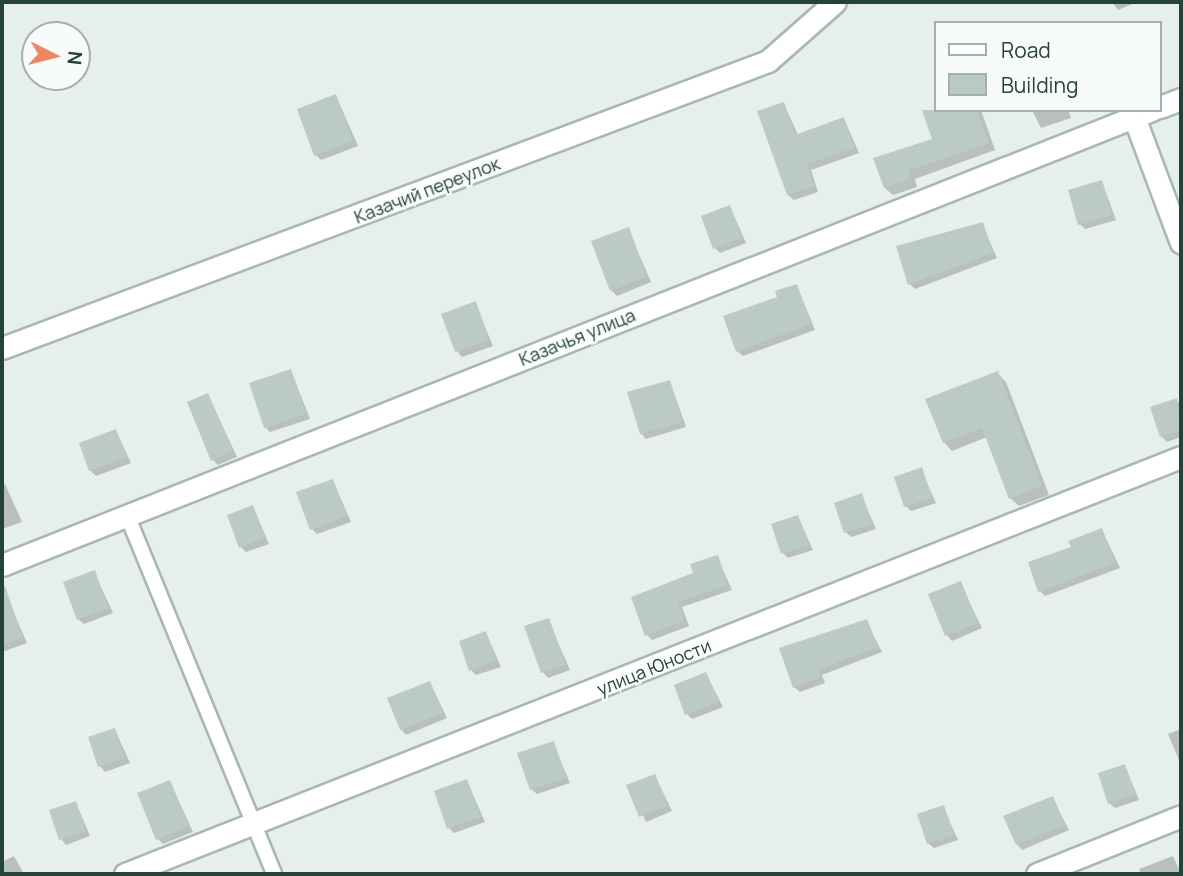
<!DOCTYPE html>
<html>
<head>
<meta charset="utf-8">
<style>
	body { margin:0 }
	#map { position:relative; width:1183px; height:876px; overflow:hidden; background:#e6efeb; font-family:Manrope,sans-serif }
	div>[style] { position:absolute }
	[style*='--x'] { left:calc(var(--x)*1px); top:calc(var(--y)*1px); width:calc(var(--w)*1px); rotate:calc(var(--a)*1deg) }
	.shadow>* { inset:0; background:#0003 }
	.building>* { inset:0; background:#bbcac4 }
	.roads { filter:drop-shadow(2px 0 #a8b8b2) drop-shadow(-2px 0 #a8b8b2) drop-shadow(0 2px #a8b8b2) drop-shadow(0 -2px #a8b8b2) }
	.lane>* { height:14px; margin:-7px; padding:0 7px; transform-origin:7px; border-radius:7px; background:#fff }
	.street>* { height:21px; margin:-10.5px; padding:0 10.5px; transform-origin:10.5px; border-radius:10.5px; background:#fff }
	span { translate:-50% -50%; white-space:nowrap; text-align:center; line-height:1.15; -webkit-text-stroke:5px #f7fbf9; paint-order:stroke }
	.street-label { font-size:18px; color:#24423a }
	.frame { position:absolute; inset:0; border:4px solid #24423a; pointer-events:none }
	.legend { position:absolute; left:934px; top:21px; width:228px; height:91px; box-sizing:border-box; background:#f7fbf9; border:2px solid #a3b1ad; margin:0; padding:9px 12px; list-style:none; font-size:21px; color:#24423a }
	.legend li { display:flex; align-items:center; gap:14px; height:35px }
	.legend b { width:35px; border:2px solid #a3b1ad }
	.north { position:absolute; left:21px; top:21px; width:70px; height:70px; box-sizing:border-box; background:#f7fbf9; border:2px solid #a3b1ad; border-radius:50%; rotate:96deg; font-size:19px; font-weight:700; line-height:28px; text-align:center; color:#24423a }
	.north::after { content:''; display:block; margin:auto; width:24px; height:32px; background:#f4845f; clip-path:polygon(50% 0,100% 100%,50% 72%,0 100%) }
</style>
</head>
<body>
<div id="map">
	<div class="shadow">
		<div style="clip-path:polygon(1112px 2px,1137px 2px,1118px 10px)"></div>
		<div style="clip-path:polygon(336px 96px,358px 146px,321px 160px,316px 155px)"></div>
		<div style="clip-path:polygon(784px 104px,798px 135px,844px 119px,859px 153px,811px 170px,818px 192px,794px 200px,788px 195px)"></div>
		<div style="clip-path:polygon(936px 110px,981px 110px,995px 150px,915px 179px,917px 187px,893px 195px,885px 188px,876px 159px,934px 140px,925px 114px)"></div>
		<div style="clip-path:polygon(1032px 110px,1068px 110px,1071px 118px,1041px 128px)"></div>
		<div style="clip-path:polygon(1102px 182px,1116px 220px,1085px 229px,1080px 224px)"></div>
		<div style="clip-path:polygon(730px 207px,746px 243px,720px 253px,715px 248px)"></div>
		<div style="clip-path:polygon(982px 224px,997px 258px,915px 289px,910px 284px)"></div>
		<div style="clip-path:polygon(628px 229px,651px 282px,617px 296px,611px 290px)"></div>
		<div style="clip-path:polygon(797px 286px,815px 330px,743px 356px,737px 351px,779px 298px)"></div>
		<div style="clip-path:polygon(475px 303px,493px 346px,462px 357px,457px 351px)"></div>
		<div style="clip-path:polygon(291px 371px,310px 419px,270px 432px,265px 427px)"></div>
		<div style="clip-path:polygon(997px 373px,1006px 382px,1049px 495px,1019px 506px,1010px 498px,987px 437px,952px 451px,944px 442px)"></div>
		<div style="clip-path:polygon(670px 382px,686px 427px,646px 439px,641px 433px)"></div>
		<div style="clip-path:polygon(208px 395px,237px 457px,218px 465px,213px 460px)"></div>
		<div style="clip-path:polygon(1176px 400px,1181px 405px,1181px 437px,1167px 442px,1161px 436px)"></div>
		<div style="clip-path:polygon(116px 431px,131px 463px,96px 476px,90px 470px)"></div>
		<div style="clip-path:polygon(921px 470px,936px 503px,911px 511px,906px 506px)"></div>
		<div style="clip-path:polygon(333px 481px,351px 522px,317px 534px,312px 529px)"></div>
		<div style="clip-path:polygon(5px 484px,22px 522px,2px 529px,2px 485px)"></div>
		<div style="clip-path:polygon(861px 495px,876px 529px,851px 537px,846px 532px)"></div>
		<div style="clip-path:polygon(253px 507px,269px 544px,246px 552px,241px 547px)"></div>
		<div style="clip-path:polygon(798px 517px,813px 550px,788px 558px,783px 553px)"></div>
		<div style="clip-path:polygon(1102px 530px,1120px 568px,1045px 596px,1040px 591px,1073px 548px)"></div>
		<div style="clip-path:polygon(717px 557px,732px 590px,682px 607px,689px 626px,652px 640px,647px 635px,696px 574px)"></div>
		<div style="clip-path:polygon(94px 572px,113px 613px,84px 624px,78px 619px)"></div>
		<div style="clip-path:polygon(960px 583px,982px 628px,952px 641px,947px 635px)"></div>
		<div style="clip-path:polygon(9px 602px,27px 643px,2px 652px,2px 604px)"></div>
		<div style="clip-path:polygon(548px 620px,570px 670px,548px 678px,543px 672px)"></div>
		<div style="clip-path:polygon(866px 621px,882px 652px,822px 675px,825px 683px,800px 692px,794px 687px)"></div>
		<div style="clip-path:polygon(486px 633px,501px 667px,476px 675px,471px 670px)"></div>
		<div style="clip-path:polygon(706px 674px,723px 707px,692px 719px,687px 714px)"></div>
		<div style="clip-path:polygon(430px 683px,447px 718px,406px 735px,401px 729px)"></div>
		<div style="clip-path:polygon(1181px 729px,1181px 765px,1168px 734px)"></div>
		<div style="clip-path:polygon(115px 730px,130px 763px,105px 772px,100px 766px)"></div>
		<div style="clip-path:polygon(553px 743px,570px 783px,537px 794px,531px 789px)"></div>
		<div style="clip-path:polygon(1125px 766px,1139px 800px,1115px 808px,1109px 803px)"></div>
		<div style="clip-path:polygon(655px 776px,672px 811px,646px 822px,629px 786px)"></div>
		<div style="clip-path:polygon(467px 781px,485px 822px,454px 833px,449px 828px)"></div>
		<div style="clip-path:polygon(170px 782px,193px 832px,163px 844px,158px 839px)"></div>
		<div style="clip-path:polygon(1052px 798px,1069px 830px,1022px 850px,1017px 844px)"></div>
		<div style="clip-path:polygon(76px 803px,90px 836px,66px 845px,61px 839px)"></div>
		<div style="clip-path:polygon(943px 807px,958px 840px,934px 848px,928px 843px)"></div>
		<div style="clip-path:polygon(14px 856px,24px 874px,2px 874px,2px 862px)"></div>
		<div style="clip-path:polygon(1173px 856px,1181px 874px,1141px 874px,1139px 869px)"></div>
	</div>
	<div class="building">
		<div style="clip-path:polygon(336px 94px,353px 141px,314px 156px,297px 109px)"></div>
		<div style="clip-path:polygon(784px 102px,795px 135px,844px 117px,854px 148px,807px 164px,814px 186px,787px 195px,757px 111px)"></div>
		<div style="clip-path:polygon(922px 110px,977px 110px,989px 143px,908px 171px,911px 179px,884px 188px,873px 158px,932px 139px)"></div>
		<div style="clip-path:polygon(1102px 180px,1112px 215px,1078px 225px,1068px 190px)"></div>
		<div style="clip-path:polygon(730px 205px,742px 238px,713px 249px,701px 216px)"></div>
		<div style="clip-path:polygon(983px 222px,993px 253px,908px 285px,896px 246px)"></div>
		<div style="clip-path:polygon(629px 227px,647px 277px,610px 291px,591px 241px)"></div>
		<div style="clip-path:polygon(797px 284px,811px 324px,736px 352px,723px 316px,777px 297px,775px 291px)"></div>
		<div style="clip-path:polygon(476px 301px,489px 340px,455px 352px,441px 314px)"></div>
		<div style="clip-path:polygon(291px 369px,306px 414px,264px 428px,249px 383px)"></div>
		<div style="clip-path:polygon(998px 371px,1042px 486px,1009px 499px,982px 428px,943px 443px,925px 399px)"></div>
		<div style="clip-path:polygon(670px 380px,682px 422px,640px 434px,627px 392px)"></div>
		<div style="clip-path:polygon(208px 393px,233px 451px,211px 461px,187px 402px)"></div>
		<div style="clip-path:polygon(1177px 398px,1181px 430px,1160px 437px,1150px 407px)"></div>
		<div style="clip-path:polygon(116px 429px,127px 457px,89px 471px,79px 443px)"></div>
		<div style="clip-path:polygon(922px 467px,932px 498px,904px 507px,894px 477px)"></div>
		<div style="clip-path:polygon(333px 479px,347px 516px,310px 530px,296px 492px)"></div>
		<div style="clip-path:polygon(862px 493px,872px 524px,844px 533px,834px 503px)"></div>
		<div style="clip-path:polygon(253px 505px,265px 538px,239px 548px,227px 515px)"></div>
		<div style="clip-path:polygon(798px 515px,809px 545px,781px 554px,771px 524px)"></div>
		<div style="clip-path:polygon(1102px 528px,1115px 563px,1038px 592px,1028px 562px,1071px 547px,1068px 541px)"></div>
		<div style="clip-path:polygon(718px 555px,728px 585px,678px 602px,685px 620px,645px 636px,631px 597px,693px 573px,690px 564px)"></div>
		<div style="clip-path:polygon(95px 570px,108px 608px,77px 620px,63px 582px)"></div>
		<div style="clip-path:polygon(961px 581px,978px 623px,945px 636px,928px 594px)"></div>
		<div style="clip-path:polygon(5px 586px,23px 638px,2px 645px,2px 587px)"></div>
		<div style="clip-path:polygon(549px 618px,566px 665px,541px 673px,524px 626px)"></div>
		<div style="clip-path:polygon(867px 619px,878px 647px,818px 670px,820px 678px,793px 688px,779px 648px)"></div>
		<div style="clip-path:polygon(486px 631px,496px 661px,469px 671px,459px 641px)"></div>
		<div style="clip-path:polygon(706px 672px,719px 702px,685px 715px,674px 685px)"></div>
		<div style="clip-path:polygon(430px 681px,443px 713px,400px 730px,387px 698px)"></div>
		<div style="clip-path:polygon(115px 728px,125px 758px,98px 767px,88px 737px)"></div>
		<div style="clip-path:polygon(554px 741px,566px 778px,530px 790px,517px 753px)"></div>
		<div style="clip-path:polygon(1125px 764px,1135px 794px,1108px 804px,1098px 773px)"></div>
		<div style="clip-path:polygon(655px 774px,668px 806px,639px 817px,626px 785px)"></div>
		<div style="clip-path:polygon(467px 779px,481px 817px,447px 829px,434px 791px)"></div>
		<div style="clip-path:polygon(170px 780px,189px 826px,156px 840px,137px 793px)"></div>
		<div style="clip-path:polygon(1053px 796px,1065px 825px,1016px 845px,1003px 816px)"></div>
		<div style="clip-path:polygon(76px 801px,86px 831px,59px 840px,49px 810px)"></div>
		<div style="clip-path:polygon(944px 805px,954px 835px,927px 844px,917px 814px)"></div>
	</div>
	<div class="roads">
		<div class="lane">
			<div style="--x:127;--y:515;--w:388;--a:67.7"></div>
		</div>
		<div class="street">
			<div style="--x:1160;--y:107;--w:22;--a:-21"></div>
			<div style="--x:1134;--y:117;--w:134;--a:69.5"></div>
			<div style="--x:2;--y:348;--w:818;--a:-20.54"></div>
			<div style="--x:768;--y:61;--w:89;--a:-41.4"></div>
			<div style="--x:2;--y:565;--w:1237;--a:-21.59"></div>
			<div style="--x:125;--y:874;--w:1135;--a:-21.55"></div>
			<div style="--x:1037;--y:874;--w:155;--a:-21.9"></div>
		</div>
	</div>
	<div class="street-label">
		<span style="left:427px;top:190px;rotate:-21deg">Казачий переулок</span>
		<span style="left:577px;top:337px;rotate:-22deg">Казачья улица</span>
		<span style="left:654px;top:667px;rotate:-22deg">улица Юности</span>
	</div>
	<div class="frame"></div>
	<ul class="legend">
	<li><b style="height:9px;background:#fff"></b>Road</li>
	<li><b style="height:19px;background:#bbcac4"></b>Building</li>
	</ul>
	<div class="north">N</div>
</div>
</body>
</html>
